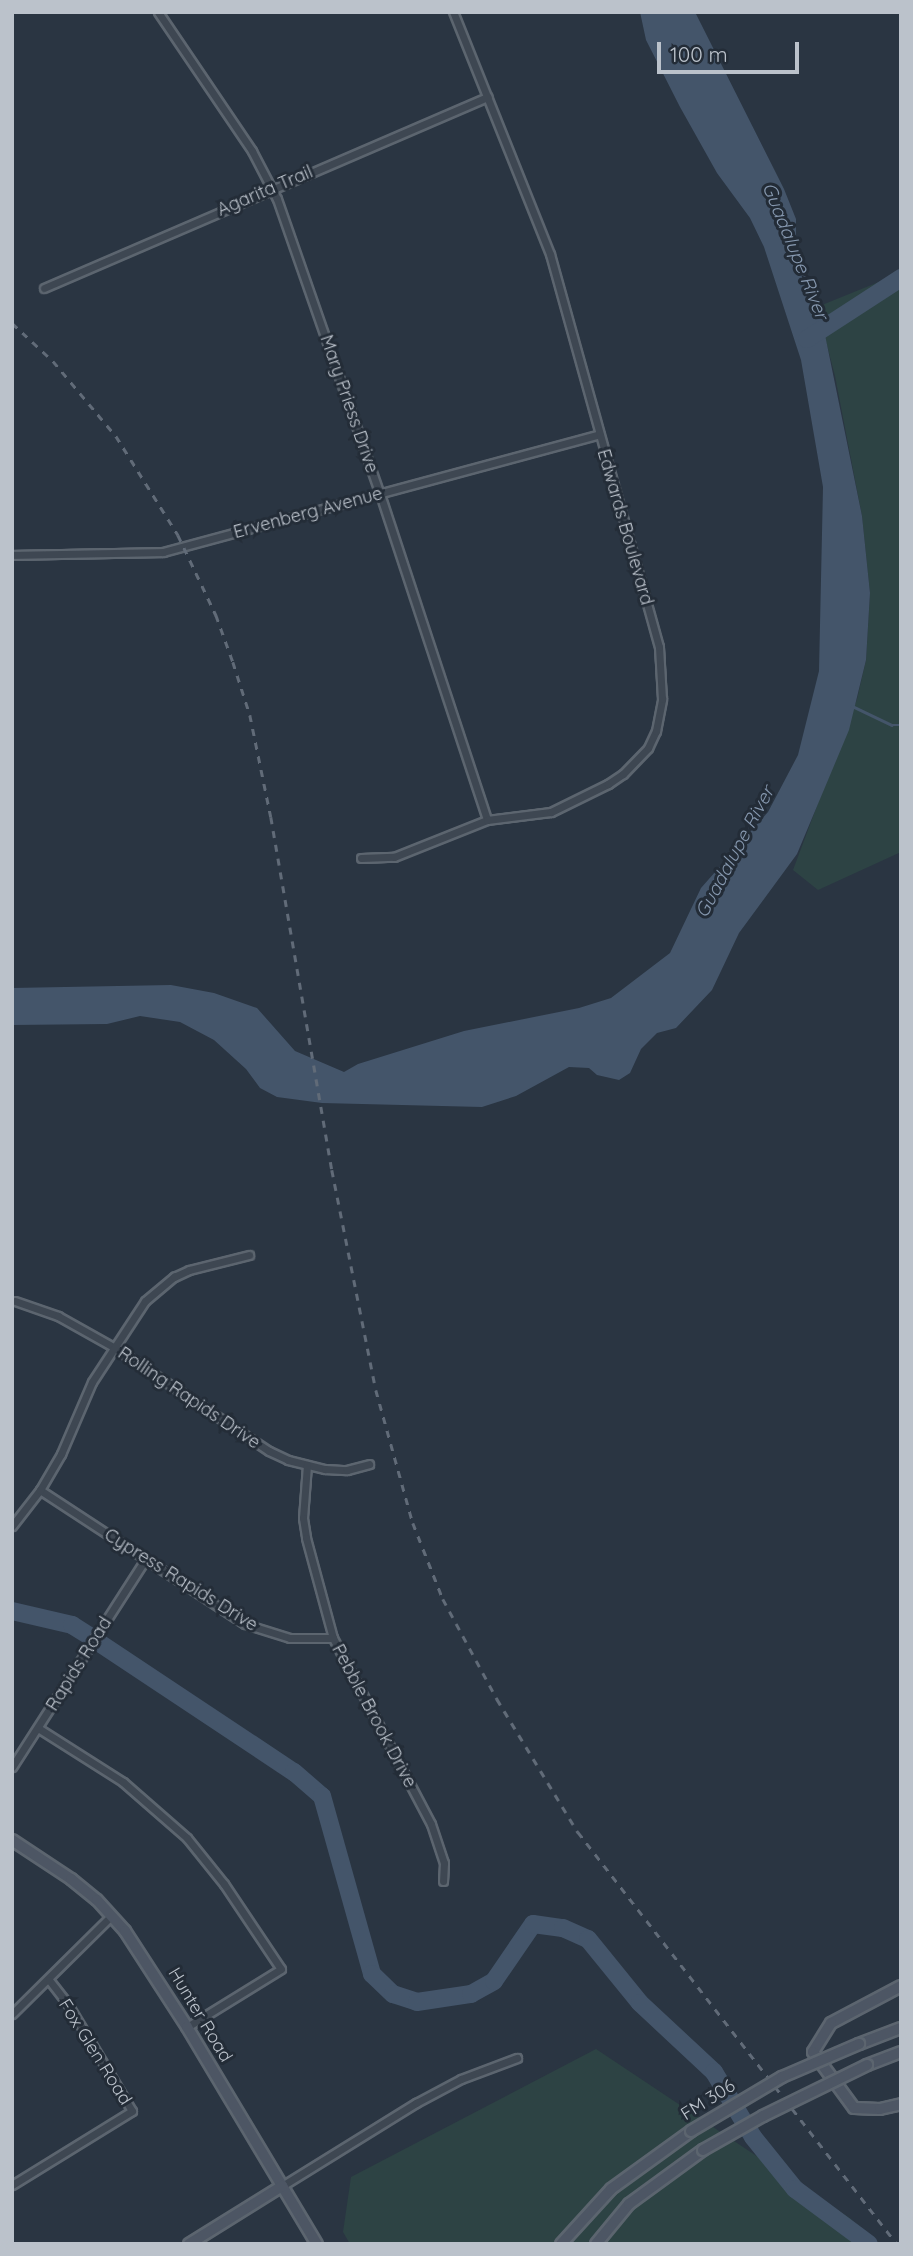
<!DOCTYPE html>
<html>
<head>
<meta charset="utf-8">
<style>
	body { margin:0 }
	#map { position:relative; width:913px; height:2256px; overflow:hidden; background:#2a3542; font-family:Quicksand,sans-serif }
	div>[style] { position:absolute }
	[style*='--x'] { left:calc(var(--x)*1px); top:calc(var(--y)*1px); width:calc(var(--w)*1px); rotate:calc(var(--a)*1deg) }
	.green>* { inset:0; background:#2d4344 }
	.water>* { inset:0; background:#44556a }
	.stream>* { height:2.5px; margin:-1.25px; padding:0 1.25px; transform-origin:1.25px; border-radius:1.25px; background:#44556a }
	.river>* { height:18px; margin:-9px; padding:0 9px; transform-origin:9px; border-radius:9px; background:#44556a }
	.roads { filter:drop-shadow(2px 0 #5c656f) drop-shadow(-2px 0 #5c656f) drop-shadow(0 2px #5c656f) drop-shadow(0 -2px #5c656f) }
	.street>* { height:7px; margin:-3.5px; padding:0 3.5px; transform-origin:3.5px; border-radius:3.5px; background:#3e4752 }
	.secondary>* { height:10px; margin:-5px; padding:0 5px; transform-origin:5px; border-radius:5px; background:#4d5664 }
	.rail>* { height:2.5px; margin-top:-1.25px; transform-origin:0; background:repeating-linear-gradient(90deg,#616b78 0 7px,transparent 0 14px) }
	.bridges { filter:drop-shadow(2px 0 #5c656f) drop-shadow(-2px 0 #5c656f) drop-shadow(0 2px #5c656f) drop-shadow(0 -2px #5c656f) }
	.secondary-bridge>* { height:10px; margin:-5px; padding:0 5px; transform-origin:5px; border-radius:5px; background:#4d5664 }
	span { translate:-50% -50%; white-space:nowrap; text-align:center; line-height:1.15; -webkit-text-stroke:6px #232c37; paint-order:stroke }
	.street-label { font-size:18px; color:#bbc2cb }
	.water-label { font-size:19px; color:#8698af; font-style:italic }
	.frame { position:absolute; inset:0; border:14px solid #bbc2cb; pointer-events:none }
	.scale { position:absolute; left:657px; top:42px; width:142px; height:32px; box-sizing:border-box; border:4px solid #bbc2cb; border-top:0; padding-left:9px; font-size:21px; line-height:24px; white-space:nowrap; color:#bbc2cb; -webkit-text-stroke:5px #232c37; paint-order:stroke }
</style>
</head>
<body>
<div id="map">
	<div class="green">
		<div style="clip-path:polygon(901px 273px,901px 852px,818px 890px,793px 870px,857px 699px,866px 660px,870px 593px,862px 516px,835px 376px,817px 307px)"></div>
		<div style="clip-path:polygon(596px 2049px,851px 2219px,868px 2244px,350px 2244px,343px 2232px,351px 2177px)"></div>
	</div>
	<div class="water">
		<div style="clip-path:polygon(640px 12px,695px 12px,784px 189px,796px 219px,796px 245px,823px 325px,862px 516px,870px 593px,866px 660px,849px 730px,797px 854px,739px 933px,712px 990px,676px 1028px,657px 1033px,641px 1049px,630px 1073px,619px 1080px,597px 1075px,589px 1068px,569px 1067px,516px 1096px,482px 1107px,322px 1103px,277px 1097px,260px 1088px,246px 1069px,214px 1040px,180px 1022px,140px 1016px,107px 1024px,12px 1025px,12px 988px,171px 985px,214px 993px,257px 1008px,295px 1051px,344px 1072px,358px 1064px,464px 1031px,579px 1008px,611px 998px,670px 953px,701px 888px,768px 812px,798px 755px,819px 671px,823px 487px,801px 360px,764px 247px,750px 218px,717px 173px,680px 107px,646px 40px)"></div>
	</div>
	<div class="stream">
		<div style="--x:852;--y:706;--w:44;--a:25.4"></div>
		<div style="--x:892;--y:725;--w:9;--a:0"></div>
	</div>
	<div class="river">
		<div style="--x:807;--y:339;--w:112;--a:-33"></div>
		<div style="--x:12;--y:1611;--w:62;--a:13.1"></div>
		<div style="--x:72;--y:1625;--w:19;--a:32"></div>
		<div style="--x:101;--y:1644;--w:232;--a:33.6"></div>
		<div style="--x:294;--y:1772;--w:37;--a:41"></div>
		<div style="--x:322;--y:1796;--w:185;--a:74.3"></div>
		<div style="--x:372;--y:1974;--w:29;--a:44"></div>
		<div style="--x:393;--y:1994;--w:25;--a:18"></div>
		<div style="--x:417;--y:2002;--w:55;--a:-8.4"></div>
		<div style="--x:471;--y:1994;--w:26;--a:-29"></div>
		<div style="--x:494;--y:1981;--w:69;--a:-55.6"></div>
		<div style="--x:533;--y:1924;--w:30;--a:8"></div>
		<div style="--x:563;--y:1928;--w:27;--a:24"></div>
		<div style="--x:588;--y:1939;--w:82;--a:50.9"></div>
		<div style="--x:640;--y:2003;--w:101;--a:43"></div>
		<div style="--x:714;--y:2072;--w:76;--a:59"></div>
		<div style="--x:753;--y:2137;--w:67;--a:51.1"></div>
		<div style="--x:795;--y:2189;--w:92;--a:36.6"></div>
	</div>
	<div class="roads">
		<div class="street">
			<div style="--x:158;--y:12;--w:168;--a:55.9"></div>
			<div style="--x:252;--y:151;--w:54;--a:62.5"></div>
			<div style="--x:277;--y:199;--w:312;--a:70.8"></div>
			<div style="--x:380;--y:494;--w:343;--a:71.8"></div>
			<div style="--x:44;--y:288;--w:483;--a:-23.3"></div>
			<div style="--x:12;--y:555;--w:151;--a:-1.1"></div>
			<div style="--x:163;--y:552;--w:452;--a:-15.1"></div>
			<div style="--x:361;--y:858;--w:33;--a:-2"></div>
			<div style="--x:394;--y:857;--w:100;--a:-21.7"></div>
			<div style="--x:487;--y:820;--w:64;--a:-7.1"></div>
			<div style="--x:551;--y:812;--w:64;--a:-26.2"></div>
			<div style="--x:608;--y:784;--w:18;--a:-34"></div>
			<div style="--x:623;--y:774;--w:36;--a:-46"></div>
			<div style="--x:648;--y:748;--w:19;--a:-65"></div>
			<div style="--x:656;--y:731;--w:33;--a:-79"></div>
			<div style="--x:662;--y:699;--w:52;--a:-93.3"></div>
			<div style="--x:659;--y:647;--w:408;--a:-105.5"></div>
			<div style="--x:550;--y:254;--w:261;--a:-111.8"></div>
			<div style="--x:15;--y:1301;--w:46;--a:19.2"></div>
			<div style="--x:58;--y:1316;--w:65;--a:29.3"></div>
			<div style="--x:115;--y:1348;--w:185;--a:33.8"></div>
			<div style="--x:269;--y:1451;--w:21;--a:25"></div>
			<div style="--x:288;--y:1460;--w:38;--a:14"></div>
			<div style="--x:325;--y:1469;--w:22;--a:3"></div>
			<div style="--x:347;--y:1470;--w:23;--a:-15"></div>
			<div style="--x:307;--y:1465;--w:53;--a:94.3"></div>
			<div style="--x:303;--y:1518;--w:20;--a:81"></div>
			<div style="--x:306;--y:1538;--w:104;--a:74.9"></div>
			<div style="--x:333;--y:1638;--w:210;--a:62.2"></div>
			<div style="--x:431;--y:1824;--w:41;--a:71.6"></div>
			<div style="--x:444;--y:1863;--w:18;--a:93"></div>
			<div style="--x:40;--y:1490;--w:245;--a:33.2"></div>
			<div style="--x:245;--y:1624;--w:47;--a:17.3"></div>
			<div style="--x:290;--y:1638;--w:43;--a:0"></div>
			<div style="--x:12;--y:1526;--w:46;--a:-52.1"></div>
			<div style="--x:40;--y:1490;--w:42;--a:-59.7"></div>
			<div style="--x:61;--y:1454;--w:78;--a:-66.7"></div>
			<div style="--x:92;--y:1382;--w:97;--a:-56.8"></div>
			<div style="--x:145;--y:1301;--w:38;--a:-40"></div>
			<div style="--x:174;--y:1277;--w:17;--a:-25"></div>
			<div style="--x:189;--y:1270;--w:62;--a:-14"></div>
			<div style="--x:38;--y:1728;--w:101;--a:32.4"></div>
			<div style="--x:123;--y:1782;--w:85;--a:41.2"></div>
			<div style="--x:187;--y:1838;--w:59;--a:51.2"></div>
			<div style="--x:224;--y:1884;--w:102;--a:56.2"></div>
			<div style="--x:281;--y:1969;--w:110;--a:148.3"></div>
			<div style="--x:12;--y:1767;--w:246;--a:-57.3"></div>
			<div style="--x:12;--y:2014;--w:139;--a:-44.7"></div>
			<div style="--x:12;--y:2185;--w:141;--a:-31.7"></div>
			<div style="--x:132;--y:2111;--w:126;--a:-121"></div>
			<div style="--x:67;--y:2003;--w:29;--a:-128"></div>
			<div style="--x:282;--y:2186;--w:158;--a:-31.8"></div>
			<div style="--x:416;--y:2103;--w:51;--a:-28.1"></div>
			<div style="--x:461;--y:2079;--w:60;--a:-20.6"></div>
		</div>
		<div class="secondary">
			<div style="--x:12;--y:1840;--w:71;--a:33.5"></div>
			<div style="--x:71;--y:1879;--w:33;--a:39"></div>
			<div style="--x:97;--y:1900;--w:42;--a:47.9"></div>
			<div style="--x:125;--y:1931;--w:114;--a:57.1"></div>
			<div style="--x:187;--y:2027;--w:253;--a:59.1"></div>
			<div style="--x:901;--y:1986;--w:79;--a:152.1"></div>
			<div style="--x:831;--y:2023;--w:34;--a:122"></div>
			<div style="--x:813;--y:2052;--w:69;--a:53.8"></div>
			<div style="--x:854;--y:2108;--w:26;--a:2"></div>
			<div style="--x:880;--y:2109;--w:22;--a:-13"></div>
			<div style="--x:859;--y:2044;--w:45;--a:-20.9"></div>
			<div style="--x:867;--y:2065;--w:36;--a:-21"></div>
			<div style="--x:189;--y:2244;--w:110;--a:-31.9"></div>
			<div style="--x:561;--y:2244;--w:74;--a:-47.7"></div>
			<div style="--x:611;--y:2189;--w:99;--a:-35.9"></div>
			<div style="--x:596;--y:2244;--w:52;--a:-50.5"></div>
			<div style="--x:629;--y:2204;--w:92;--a:-36.1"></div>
		</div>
	</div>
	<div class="rail">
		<div style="--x:12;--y:323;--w:56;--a:42.8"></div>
		<div style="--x:53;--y:361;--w:98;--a:50"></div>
		<div style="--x:116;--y:436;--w:117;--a:57.9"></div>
		<div style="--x:178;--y:535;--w:89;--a:64.6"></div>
		<div style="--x:216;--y:615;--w:50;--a:70.1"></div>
		<div style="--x:233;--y:662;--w:56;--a:72.2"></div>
		<div style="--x:250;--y:715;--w:104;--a:78.4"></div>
		<div style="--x:271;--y:817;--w:358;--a:80.2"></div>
		<div style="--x:332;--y:1170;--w:224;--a:78.7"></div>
		<div style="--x:376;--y:1390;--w:138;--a:74.5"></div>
		<div style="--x:413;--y:1523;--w:82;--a:68.5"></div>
		<div style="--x:443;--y:1599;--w:114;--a:61.6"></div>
		<div style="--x:497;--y:1699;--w:156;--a:58.7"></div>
		<div style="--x:578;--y:1832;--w:521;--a:52.25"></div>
	</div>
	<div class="bridges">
		<div class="secondary-bridge">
			<div style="--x:691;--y:2131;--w:106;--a:-30.7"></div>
			<div style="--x:782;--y:2077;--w:84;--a:-23.2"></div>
			<div style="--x:703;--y:2150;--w:69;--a:-29.5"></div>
			<div style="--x:763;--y:2116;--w:116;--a:-26.1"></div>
		</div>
	</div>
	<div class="street-label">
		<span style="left:265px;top:191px;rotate:-23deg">Agarita Trail</span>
		<span style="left:349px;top:404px;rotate:71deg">Mary Priess Drive</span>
		<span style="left:308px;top:513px;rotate:-15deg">Ervenberg Avenue</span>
		<span style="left:625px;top:527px;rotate:74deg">Edwards Boulevard</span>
		<span style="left:189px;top:1398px;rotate:34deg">Rolling Rapids Drive</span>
		<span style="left:181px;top:1580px;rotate:32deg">Cypress Rapids Drive</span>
		<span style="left:79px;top:1664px;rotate:-58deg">Rapids Road</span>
		<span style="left:374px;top:1716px;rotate:62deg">Pebble Brook Drive</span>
		<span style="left:200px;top:2015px;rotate:59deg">Hunter Road</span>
		<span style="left:95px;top:2052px;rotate:58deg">Fox Glen Road</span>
		<span style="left:708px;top:2100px;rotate:-32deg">FM 306</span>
	</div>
	<div class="water-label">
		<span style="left:795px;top:251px;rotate:68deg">Guadalupe River</span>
		<span style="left:735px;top:852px;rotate:-62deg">Guadalupe River</span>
	</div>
	<div class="frame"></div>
	<div class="scale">100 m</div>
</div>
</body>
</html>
